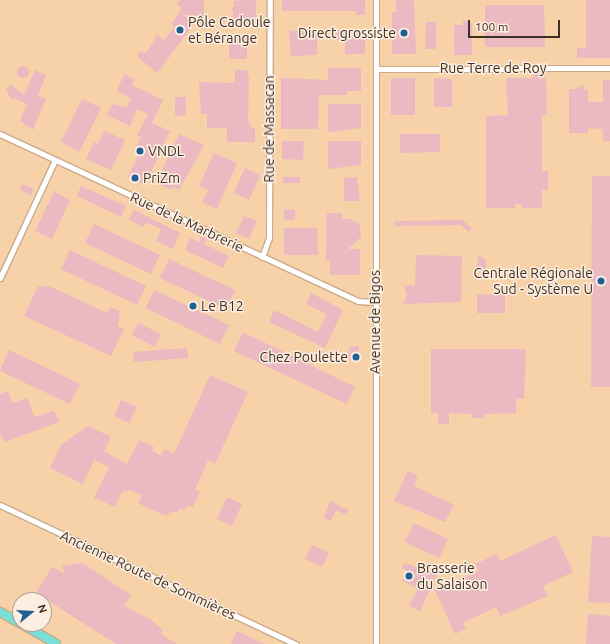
<!DOCTYPE html>
<html>
<head>
<meta charset="utf-8">
<style>
	body { margin:0 }
	#map { position:relative; width:610px; height:644px; overflow:hidden; background:#feddbb; font-family:Ubuntu,sans-serif }
	div>[style] { position:absolute }
	[style*='--x'] { left:calc(var(--x)*1px); top:calc(var(--y)*1px); width:calc(var(--w)*1px); rotate:calc(var(--a)*1deg) }
	.built>* { inset:0; background:#f7d1a8 }
	.building>* { inset:0; background:#ebb9c1 }
	.round { border-radius:50% }
	.roads { filter:drop-shadow(1px 0 #caaa89) drop-shadow(-1px 0 #caaa89) drop-shadow(0 1px #caaa89) drop-shadow(0 -1px #caaa89) }
	.minor>* { height:5px; margin:-2.5px; padding:0 2.5px; transform-origin:2.5px; border-radius:2.5px; background:#fff }
	.primary>* { height:8px; margin:-4px; padding:0 4px; transform-origin:4px; border-radius:4px; background:#79e0d9 }
	.dots>* { width:11px; height:11px; translate:-50% -50%; box-sizing:border-box; border:2px solid #fceee1; border-radius:50% }
	span { translate:-50% -50%; white-space:nowrap; text-align:center; line-height:1.15; -webkit-text-stroke:3px #fceee1; paint-order:stroke }
	.poi-label { font-size:14px; color:#3e3123 }
	.left { translate:0 -50%; text-align:left }
	.right { translate:-100% -50%; text-align:right }
	.street-label { font-size:14px; color:#3e3123 }
	.north { position:absolute; left:12px; top:592px; width:40px; height:40px; box-sizing:border-box; background:#fceee1; border:1px solid #b0a295; border-radius:50%; rotate:72deg; font-size:11px; font-weight:700; line-height:16px; text-align:center; color:#3e3123 }
	.north::after { content:''; display:block; margin:auto; width:14px; height:18px; background:#1f5f95; clip-path:polygon(50% 0,100% 100%,50% 72%,0 100%) }
	.scale { position:absolute; left:468px; top:20px; width:92px; height:18px; box-sizing:border-box; border:2px solid #3e3123; border-top:0; padding-left:5px; font-size:12px; line-height:14px; white-space:nowrap; color:#3e3123; -webkit-text-stroke:3px #fceee1; paint-order:stroke }
</style>
</head>
<body>
<div id="map">
	<div class="built">
		<div style="clip-path:polygon(evenodd,0 0,610px 0,610px 644px,0 644px,0 0,20px 600px,44px 600px,44px 624px,20px 624px,20px 600px)"></div>
	</div>
	<div class="building">
		<div style="clip-path:polygon(180px 0,204px 0,204px 16px,183px 15px,194px 24px,157px 73px,137px 56px,141px 51px,144px 53px,148px 50px,157px 35px,164px 40px,175px 26px,171px 24px,179px 13px,181px 7px,177px 4px)"></div>
		<div style="clip-path:polygon(242px 0,256px 0,256px 22px,234px 22px,232px 7px,234px 8px,234px 1px)"></div>
		<div style="clip-path:polygon(282px 0,365px 0,365px 15px,356px 15px,356px 11px,282px 11px)"></div>
		<div style="clip-path:polygon(396px 0,414px 0,416px 54px,392px 54px,392px 12px,396px 12px)"></div>
		<div style="clip-path:polygon(586px 0,610px 0,610px 58px,577px 58px,577px 48px,586px 48px)"></div>
		<div style="clip-path:polygon(485px 5px,544px 5px,545px 47px,485px 47px)"></div>
		<div style="clip-path:polygon(463px 21px,470px 21px,472px 25px,472px 55px,454px 55px,454px 25px,463px 25px)"></div>
		<div style="clip-path:polygon(426px 22px,436px 22px,436px 49px,425px 49px)"></div>
		<div style="clip-path:polygon(317px 30px,317px 55px,291px 56px,289px 31px)"></div>
		<div style="clip-path:polygon(336px 30px,365px 31px,365px 54px,345px 54px,345px 40px,336px 40px)"></div>
		<div style="clip-path:polygon(229px 36px,247px 36px,247px 59px,229px 59px)"></div>
		<div class="round" style="left:17px;top:66px;width:12px;height:12px"></div>
		<div style="clip-path:polygon(328px 68px,361px 68px,361px 91px,347px 91px,347px 95px,319px 95px,318px 129px,281px 129px,281px 78px,328px 80px)"></div>
		<div style="clip-path:polygon(35px 70px,46px 75px,38px 96px,46px 99px,33px 130px,20px 121px,27px 104px,14px 98px,11px 100px,6px 89px,11px 85px,24px 95px)"></div>
		<div style="clip-path:polygon(235px 70px,247px 70px,249px 78px,248px 121px,251px 128px,255px 128px,255px 142px,227px 142px,227px 128px,207px 128px,207px 114px,201px 114px,199px 82px,235px 83px)"></div>
		<div style="clip-path:polygon(533px 73px,539px 73px,539px 79px,546px 78px,547px 115px,542px 115px,542px 171px,548px 171px,548px 190px,542px 190px,542px 208px,522px 208px,522px 204px,515px 204px,515px 208px,486px 208px,486px 116px,508px 115px,506px 78px,533px 78px)"></div>
		<div style="clip-path:polygon(124px 74px,135px 79px,132px 85px,163px 100px,152px 123px,170px 131px,145px 185px,128px 177px,139px 154px,134px 152px,141px 137px,137px 136px,148px 114px,137px 109px,130px 126px,107px 115px,112px 104px,127px 107px,131px 98px,117px 91px)"></div>
		<div style="clip-path:polygon(391px 78px,415px 78px,415px 115px,391px 115px)"></div>
		<div style="clip-path:polygon(434px 78px,452px 79px,452px 107px,434px 107px)"></div>
		<div style="clip-path:polygon(603px 80px,610px 80px,610px 141px,603px 141px,603px 129px,588px 128px,588px 133px,569px 133px,569px 89px,577px 89px,584px 84px,584px 89px,588px 89px,588px 102px,603px 102px)"></div>
		<div style="clip-path:polygon(175px 97px,186px 97px,186px 115px,175px 116px)"></div>
		<div style="clip-path:polygon(82px 99px,101px 108px,79px 152px,61px 142px)"></div>
		<div style="clip-path:polygon(328px 104px,361px 104px,361px 128px,328px 132px)"></div>
		<div style="clip-path:polygon(105px 131px,125px 140px,111px 170px,86px 159px,94px 142px,97px 144px)"></div>
		<div style="clip-path:polygon(179px 134px,204px 145px,179px 190px,173px 187px,172px 190px,156px 183px)"></div>
		<div style="clip-path:polygon(400px 134px,440px 134px,440px 152px,400px 153px)"></div>
		<div style="clip-path:polygon(282px 141px,304px 141px,303px 160px,282px 159px)"></div>
		<div style="clip-path:polygon(328px 141px,361px 141px,361px 165px,328px 169px)"></div>
		<div style="clip-path:polygon(214px 153px,237px 163px,217px 209px,202px 202px,208px 190px,199px 186px)"></div>
		<div style="clip-path:polygon(245px 168px,260px 175px,249px 200px,234px 193px)"></div>
		<div style="clip-path:polygon(592px 176px,610px 176px,610px 387px,591px 387px)"></div>
		<div style="clip-path:polygon(283px 177px,300px 177px,300px 183px,283px 183px)"></div>
		<div style="clip-path:polygon(357px 177px,360px 201px,344px 201px,344px 178px)"></div>
		<div style="clip-path:polygon(22px 184px,34px 189px,31px 195px,20px 190px)"></div>
		<div style="clip-path:polygon(81px 186px,126px 206px,121px 217px,77px 196px)"></div>
		<div style="clip-path:polygon(54px 192px,70px 200px,52px 239px,35px 231px)"></div>
		<div style="clip-path:polygon(284px 209px,295px 210px,295px 220px,284px 219px)"></div>
		<div style="clip-path:polygon(134px 210px,180px 233px,173px 249px,156px 241px,161px 229px,146px 222px,144px 227px,129px 220px)"></div>
		<div style="clip-path:polygon(327px 213px,342px 213px,342px 219px,350px 219px,360px 225px,361px 237px,348px 249px,360px 249px,360px 275px,330px 275px,330px 261px,326px 261px)"></div>
		<div style="clip-path:polygon(244px 216px,257px 221px,249px 239px,236px 233px)"></div>
		<div style="clip-path:polygon(462px 220px,472px 228px,469px 232px,460px 225px,395px 226px,395px 221px)"></div>
		<div style="clip-path:polygon(94px 224px,160px 255px,151px 274px,85px 243px)"></div>
		<div style="clip-path:polygon(284px 228px,317px 228px,318px 255px,284px 255px)"></div>
		<div style="clip-path:polygon(202px 235px,207px 238px,204px 244px,229px 256px,223px 268px,185px 250px,190px 238px,199px 242px)"></div>
		<div style="clip-path:polygon(70px 250px,146px 286px,137px 305px,61px 269px)"></div>
		<div style="clip-path:polygon(416px 255px,462px 256px,461px 302px,403px 304px,407px 295px,404px 285px,415px 286px)"></div>
		<div style="clip-path:polygon(478px 256px,486px 259px,486px 270px,477px 270px)"></div>
		<div style="clip-path:polygon(169px 259px,235px 290px,226px 309px,160px 278px)"></div>
		<div style="clip-path:polygon(38px 286px,51px 287px,107px 313px,110px 307px,120px 311px,118px 326px,124px 329px,111px 356px,24px 316px)"></div>
		<div style="clip-path:polygon(154px 290px,229px 325px,220px 344px,146px 308px)"></div>
		<div style="clip-path:polygon(311px 293px,343px 310px,325px 348px,269px 322px,274px 310px,318px 332px,327px 314px,306px 304px)"></div>
		<div style="clip-path:polygon(477px 294px,505px 295px,505px 313px,477px 313px)"></div>
		<div style="clip-path:polygon(138px 323px,161px 334px,155px 347px,132px 335px)"></div>
		<div style="clip-path:polygon(243px 332px,355px 387px,347px 404px,234px 351px)"></div>
		<div style="clip-path:polygon(350px 346px,359px 346px,358px 360px,347px 360px)"></div>
		<div style="clip-path:polygon(187px 348px,188px 358px,134px 362px,133px 352px)"></div>
		<div style="clip-path:polygon(431px 349px,526px 349px,524px 399px,516px 399px,516px 413px,484px 414px,484px 418px,472px 418px,472px 414px,449px 413px,449px 424px,438px 424px,438px 413px,431px 413px)"></div>
		<div style="clip-path:polygon(9px 350px,80px 384px,70px 404px,0 371px)"></div>
		<div style="clip-path:polygon(210px 375px,248px 392px,215px 464px,208px 460px,195px 490px,200px 492px,193px 507px,188px 505px,185px 510px,180px 508px,178px 513px,172px 511px,166px 516px,138px 503px,142px 495px,130px 490px,122px 492px,115px 507px,94px 498px,109px 467px,94px 460px,83px 484px,50px 468px,61px 445px,88px 426px,111px 437px,104px 451px,127px 464px,139px 440px,154px 447px,152px 451px,161px 455px,164px 449px,174px 454px)"></div>
		<div style="clip-path:polygon(8px 391px,12px 403px,28px 398px,34px 417px,54px 411px,59px 422px,5px 442px,0 434px,0 394px)"></div>
		<div style="clip-path:polygon(121px 400px,137px 407px,129px 423px,114px 416px)"></div>
		<div style="clip-path:polygon(408px 471px,418px 476px,414px 486px,454px 505px,445px 522px,394px 501px)"></div>
		<div style="clip-path:polygon(227px 497px,242px 504px,232px 526px,217px 519px)"></div>
		<div style="clip-path:polygon(330px 501px,348px 510px,346px 515px,336px 510px,331px 521px,324px 518px)"></div>
		<div style="clip-path:polygon(414px 523px,448px 539px,439px 558px,405px 542px)"></div>
		<div style="clip-path:polygon(556px 535px,573px 572px,543px 586px,548px 596px,500px 616px,496px 607px,463px 623px,466px 629px,455px 634px,434px 588px,439px 590px,479px 571px,475px 564px,497px 554px,500px 561px)"></div>
		<div style="clip-path:polygon(592px 536px,610px 537px,610px 603px,588px 602px)"></div>
		<div style="clip-path:polygon(312px 545px,329px 553px,322px 567px,305px 559px)"></div>
		<div style="clip-path:polygon(82px 563px,131px 595px,124px 606px,150px 619px,163px 630px,161px 634px,177px 644px,116px 644px,36px 593px,52px 567px,65px 574px,62px 566px)"></div>
		<div style="clip-path:polygon(404px 563px,437px 574px,420px 611px,409px 606px,418px 588px,402px 581px,407px 571px,402px 568px)"></div>
		<div style="clip-path:polygon(588px 614px,610px 616px,610px 644px,586px 644px)"></div>
		<div style="clip-path:polygon(237px 631px,265px 644px,231px 644px)"></div>
	</div>
	<div class="roads">
		<div class="minor">
			<div style="--x:376;--y:69;--w:234;--a:-0.2"></div>
			<div style="--x:0;--y:134;--w:395;--a:25"></div>
			<div style="--x:358;--y:301;--w:17;--a:3"></div>
			<div style="--x:262;--y:257;--w:20;--a:-70"></div>
			<div style="--x:269;--y:238;--w:238;--a:-89.8"></div>
			<div style="--x:0;--y:278;--w:130;--a:-65"></div>
			<div style="--x:0;--y:505;--w:327;--a:25.2"></div>
			<div style="--x:376;--y:644;--w:644;--a:-90"></div>
		</div>
		<div class="primary">
			<div style="--x:0;--y:612;--w:23;--a:29"></div>
			<div style="--x:22;--y:624;--w:39;--a:30"></div>
		</div>
	</div>
	<div class="dots">
		<div style="left:180px;top:30px;background:#1f5f95"></div>
		<div style="left:404px;top:33px;background:#1f5f95"></div>
		<div style="left:140px;top:151px;background:#1f5f95"></div>
		<div style="left:135px;top:178px;background:#1f5f95"></div>
		<div style="left:601px;top:281px;background:#1f5f95"></div>
		<div style="left:193px;top:306px;background:#1f5f95"></div>
		<div style="left:356px;top:357px;background:#1f5f95"></div>
		<div style="left:409px;top:576px;background:#1f5f95"></div>
	</div>
	<div class="poi-label">
		<span class="left" style="left:188px;top:30px">Pôle Cadoule<br>et Bérange</span>
		<span class="right" style="left:396px;top:33px">Direct grossiste</span>
		<span class="left" style="left:148px;top:151px">VNDL</span>
		<span class="left" style="left:143px;top:178px">PriZm</span>
		<span class="right" style="left:593px;top:281px">Centrale Régionale<br>Sud - Système U</span>
		<span class="left" style="left:201px;top:306px">Le B12</span>
		<span class="right" style="left:348px;top:357px">Chez Poulette</span>
		<span class="left" style="left:417px;top:576px">Brasserie<br>du Salaison</span>
	</div>
	<div class="street-label">
		<span style="left:493px;top:68px">Rue Terre de Roy</span>
		<span style="left:269px;top:129px;rotate:-90deg">Rue de Massacan</span>
		<span style="left:187px;top:222px;rotate:25deg">Rue de la Marbrerie</span>
		<span style="left:375px;top:322px;rotate:-90deg">Avenue de Bigos</span>
		<span style="left:148px;top:575px;rotate:25deg">Ancienne Route de Sommières</span>
	</div>
	<div class="north">N</div>
	<div class="scale">100 m</div>
</div>
</body>
</html>
